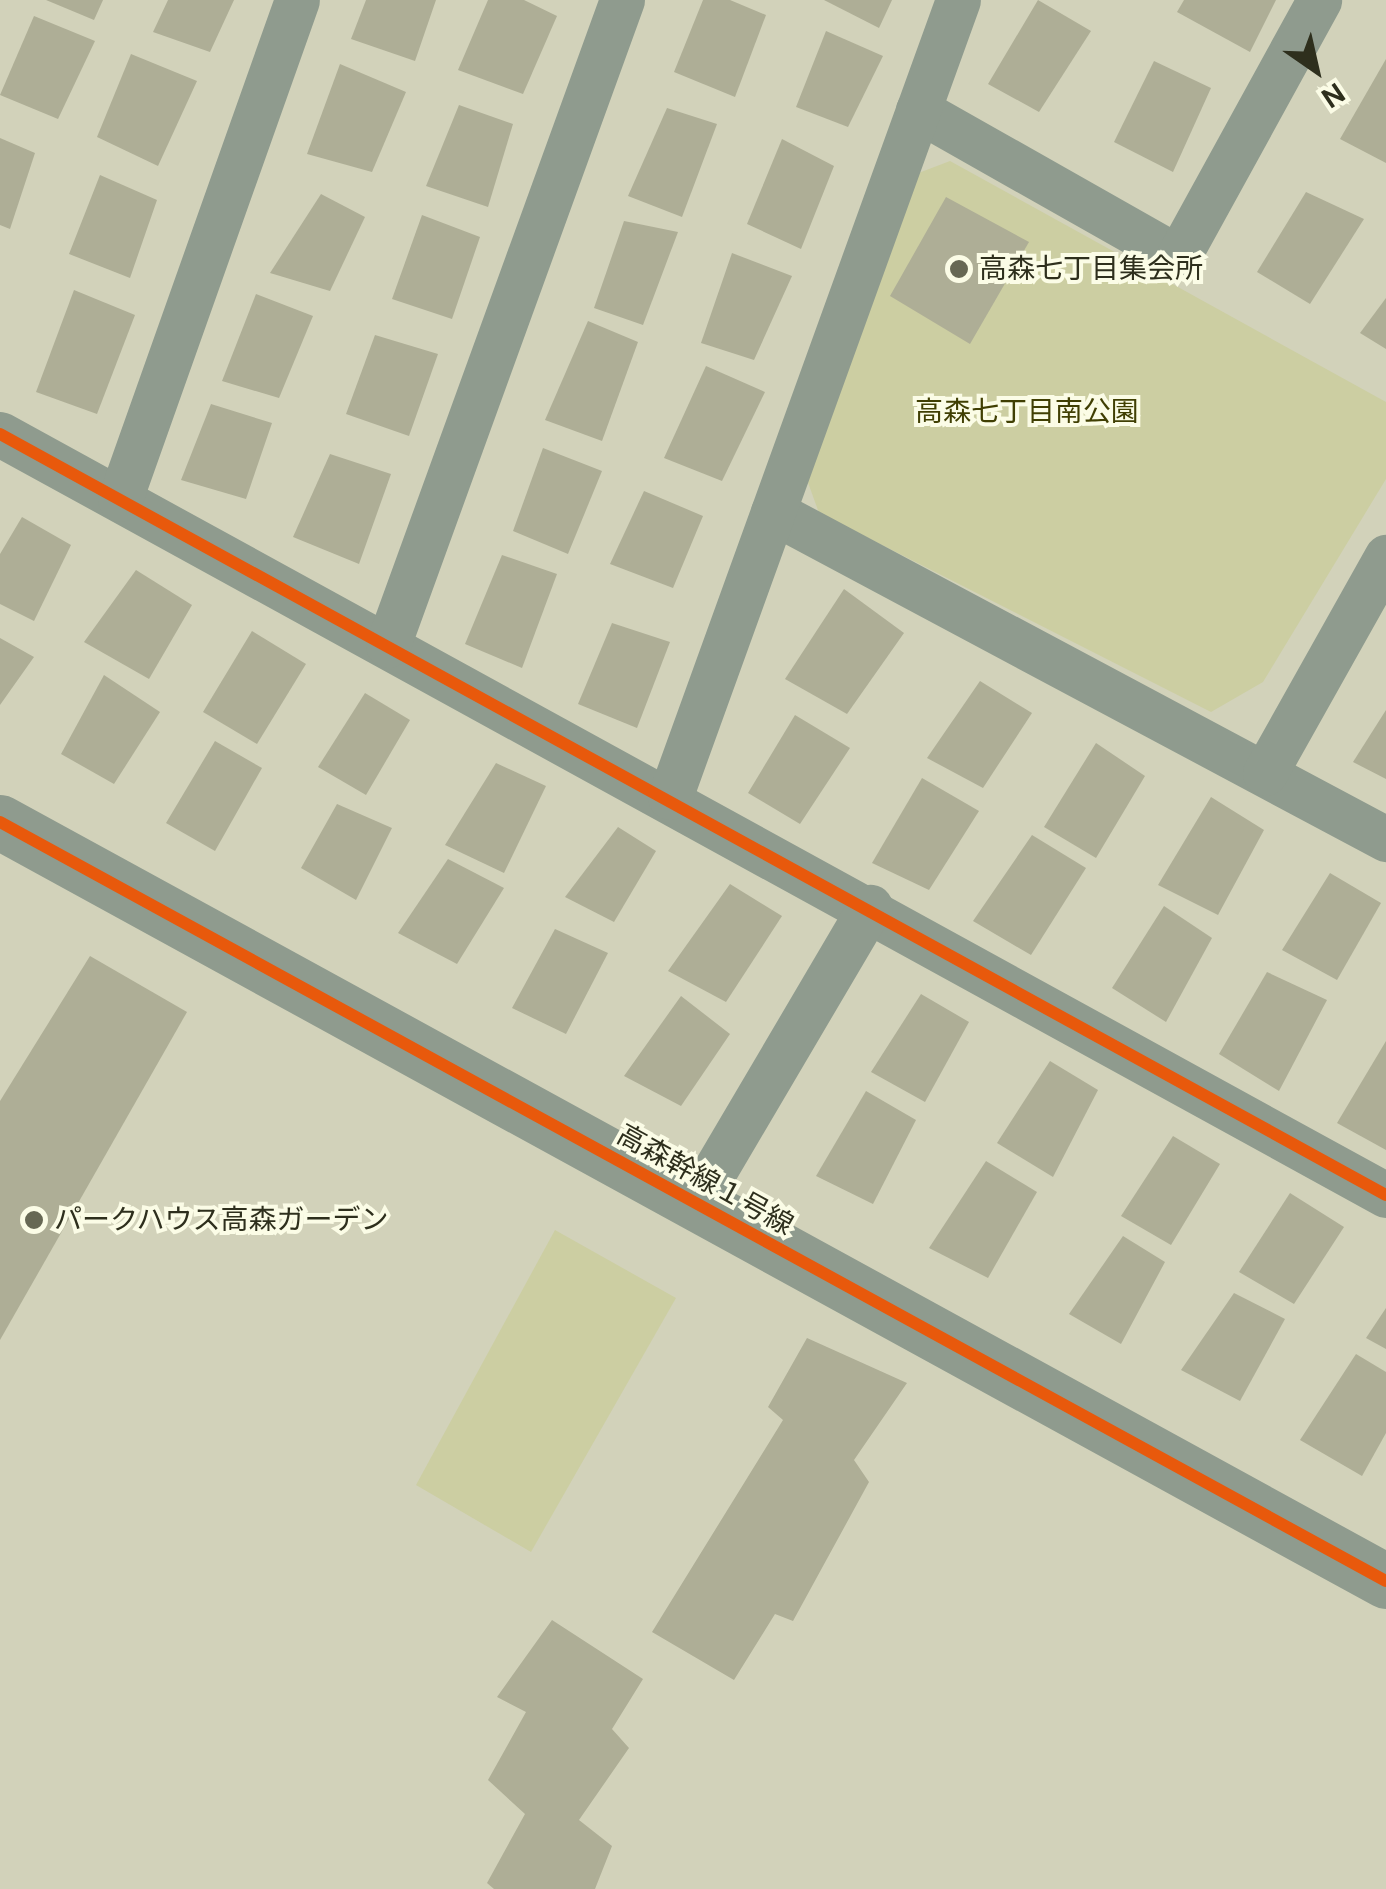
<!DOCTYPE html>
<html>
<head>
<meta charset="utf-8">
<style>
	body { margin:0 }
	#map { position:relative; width:1386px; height:1889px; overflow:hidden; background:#d2d2ba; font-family:"DM Sans","Noto Sans JP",sans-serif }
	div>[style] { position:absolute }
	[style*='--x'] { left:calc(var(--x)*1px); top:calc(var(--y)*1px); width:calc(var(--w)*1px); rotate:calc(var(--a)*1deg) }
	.green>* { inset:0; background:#cccea2 }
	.building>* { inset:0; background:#aeae96 }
	.minor>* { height:45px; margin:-22.5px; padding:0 22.5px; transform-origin:22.5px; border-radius:22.5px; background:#8f9b8e }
	.tertiary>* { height:55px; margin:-27.5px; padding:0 27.5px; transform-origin:27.5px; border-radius:27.5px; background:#8f9b8e }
	.cycleway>* { height:12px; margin:-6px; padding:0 6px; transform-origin:6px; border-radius:6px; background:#e8590c }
	.dots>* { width:28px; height:28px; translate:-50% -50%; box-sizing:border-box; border:5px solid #fbfce6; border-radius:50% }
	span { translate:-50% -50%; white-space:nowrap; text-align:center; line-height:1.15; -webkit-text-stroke:8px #fbfce6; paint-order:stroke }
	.poi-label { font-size:28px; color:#2e2f1d }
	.left { translate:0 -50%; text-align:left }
	.park-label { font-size:28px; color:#403f03 }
	.street-label { font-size:28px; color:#2e2f1d }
	.north { position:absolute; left:1266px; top:20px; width:100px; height:100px; -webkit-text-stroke:8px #fbfce6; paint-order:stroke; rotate:146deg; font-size:28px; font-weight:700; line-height:40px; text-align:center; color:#2e2f1d }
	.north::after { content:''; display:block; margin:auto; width:35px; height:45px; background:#2e2f1d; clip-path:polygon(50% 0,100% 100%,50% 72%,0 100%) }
</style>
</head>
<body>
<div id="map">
	<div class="green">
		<div style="clip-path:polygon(950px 161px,1386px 402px,1386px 479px,1263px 682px,1211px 712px,819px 513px,806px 477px,908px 177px)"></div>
		<div style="clip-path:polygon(555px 1230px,676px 1298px,531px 1552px,416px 1485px)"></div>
	</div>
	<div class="building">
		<div style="clip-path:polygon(46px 0,103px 0,94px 20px)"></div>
		<div style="clip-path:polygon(168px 0,234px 0,210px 52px,153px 32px)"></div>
		<div style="clip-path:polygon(366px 0,436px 0,415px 61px,351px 39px)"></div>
		<div style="clip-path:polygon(488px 0,524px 0,557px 16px,523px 94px,458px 70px)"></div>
		<div style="clip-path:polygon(703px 0,730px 0,766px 15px,735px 97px,674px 72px)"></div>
		<div style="clip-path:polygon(824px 0,892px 0,879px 28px)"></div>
		<div style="clip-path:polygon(1038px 0,1091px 31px,1039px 112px,988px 84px)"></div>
		<div style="clip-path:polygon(1184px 0,1276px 0,1250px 52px,1177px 12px)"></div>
		<div style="clip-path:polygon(34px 16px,95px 41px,58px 119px,0 95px)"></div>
		<div style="clip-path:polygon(826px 31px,883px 56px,848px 127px,796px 107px)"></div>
		<div style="clip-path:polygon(131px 54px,197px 81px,158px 166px,97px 137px)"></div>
		<div style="clip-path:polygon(1386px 59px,1386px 163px,1340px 139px)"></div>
		<div style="clip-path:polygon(1154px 61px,1211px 88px,1173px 172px,1114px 142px)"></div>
		<div style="clip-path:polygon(340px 64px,406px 92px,372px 172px,307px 154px)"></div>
		<div style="clip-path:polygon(459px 105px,513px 124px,488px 207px,426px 186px)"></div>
		<div style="clip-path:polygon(667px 108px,717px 124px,682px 217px,628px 196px)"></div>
		<div style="clip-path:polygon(0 138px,35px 153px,10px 229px,0 225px)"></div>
		<div style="clip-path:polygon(782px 139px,834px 166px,801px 249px,747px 224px)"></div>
		<div style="clip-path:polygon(100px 175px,157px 200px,130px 278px,69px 254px)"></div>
		<div style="clip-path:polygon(1306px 192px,1364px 219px,1310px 304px,1257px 272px)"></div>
		<div style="clip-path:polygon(321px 194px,365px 217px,330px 291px,270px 273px)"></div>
		<div style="clip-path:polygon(946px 197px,1029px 242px,970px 344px,890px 296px)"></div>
		<div style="clip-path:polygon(422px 215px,480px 237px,452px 319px,392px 299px)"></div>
		<div style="clip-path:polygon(624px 221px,678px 232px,643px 325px,594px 308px)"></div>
		<div style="clip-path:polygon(732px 253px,792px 276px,754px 360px,701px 343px)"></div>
		<div style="clip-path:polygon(74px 290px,135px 315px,97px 414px,36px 392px)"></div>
		<div style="clip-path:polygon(256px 294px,313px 316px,279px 398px,222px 381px)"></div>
		<div style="clip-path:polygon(1386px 298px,1386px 349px,1360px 333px)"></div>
		<div style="clip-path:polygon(588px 321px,638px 342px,602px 441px,545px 420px)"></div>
		<div style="clip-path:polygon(375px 335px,438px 354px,409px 436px,346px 414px)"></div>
		<div style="clip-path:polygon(706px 366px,765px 392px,722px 481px,664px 458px)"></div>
		<div style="clip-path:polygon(211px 404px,272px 423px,246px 499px,181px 480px)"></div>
		<div style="clip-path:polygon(543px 448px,602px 471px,568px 554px,513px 531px)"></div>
		<div style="clip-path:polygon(330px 454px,391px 474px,359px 564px,293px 537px)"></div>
		<div style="clip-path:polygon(644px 491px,703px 516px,673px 588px,610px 564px)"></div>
		<div style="clip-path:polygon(22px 517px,71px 545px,34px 621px,0 604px,0 554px)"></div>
		<div style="clip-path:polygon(502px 555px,557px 574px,522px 668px,465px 644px)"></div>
		<div style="clip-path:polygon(136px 570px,192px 605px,149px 679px,84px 642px)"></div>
		<div style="clip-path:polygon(844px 589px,904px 633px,847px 714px,785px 679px)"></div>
		<div style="clip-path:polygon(612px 623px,670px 642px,637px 728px,578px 704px)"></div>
		<div style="clip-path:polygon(252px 631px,306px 664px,257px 744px,203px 712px)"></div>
		<div style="clip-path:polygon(0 638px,34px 657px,0 705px)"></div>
		<div style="clip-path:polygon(104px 675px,160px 712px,114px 784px,61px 754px)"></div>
		<div style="clip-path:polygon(980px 681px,1032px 713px,983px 788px,927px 758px)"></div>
		<div style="clip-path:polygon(365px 693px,410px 720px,366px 795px,318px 767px)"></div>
		<div style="clip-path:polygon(1386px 710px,1386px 779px,1353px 762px)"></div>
		<div style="clip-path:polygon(795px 715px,850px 748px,800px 824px,748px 793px)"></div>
		<div style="clip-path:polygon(215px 741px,262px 768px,215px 851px,166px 823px)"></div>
		<div style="clip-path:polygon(1096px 743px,1145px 776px,1096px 858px,1044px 827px)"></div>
		<div style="clip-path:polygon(496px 763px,546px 786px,504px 873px,445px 845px)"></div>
		<div style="clip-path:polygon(922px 778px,979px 811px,929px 890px,872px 863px)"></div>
		<div style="clip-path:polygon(1211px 797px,1264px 830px,1218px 915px,1158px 885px)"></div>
		<div style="clip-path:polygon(337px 804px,392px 828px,356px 900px,301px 868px)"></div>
		<div style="clip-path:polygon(618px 827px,656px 851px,614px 922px,565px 897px)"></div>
		<div style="clip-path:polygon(1032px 835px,1086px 868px,1031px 955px,973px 921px)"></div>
		<div style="clip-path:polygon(448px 859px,504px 888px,457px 964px,398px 933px)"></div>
		<div style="clip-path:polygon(1330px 873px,1381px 903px,1337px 980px,1282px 950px)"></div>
		<div style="clip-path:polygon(730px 884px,782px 916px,726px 1002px,668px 971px)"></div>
		<div style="clip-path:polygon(1164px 906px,1212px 938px,1166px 1022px,1112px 988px)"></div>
		<div style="clip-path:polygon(555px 929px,608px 953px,566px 1034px,512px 1008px)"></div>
		<div style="clip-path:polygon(90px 956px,187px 1012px,0 1340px,0 1101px)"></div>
		<div style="clip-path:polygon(1267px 972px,1327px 1000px,1279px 1091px,1219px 1054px)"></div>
		<div style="clip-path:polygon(921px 994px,969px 1022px,925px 1102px,871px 1072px)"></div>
		<div style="clip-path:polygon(681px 996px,730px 1034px,681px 1106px,624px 1076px)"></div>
		<div style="clip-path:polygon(1386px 1041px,1386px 1150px,1337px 1123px)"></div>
		<div style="clip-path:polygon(1050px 1061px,1098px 1090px,1053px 1177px,997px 1143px)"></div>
		<div style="clip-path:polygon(866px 1091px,916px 1120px,873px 1204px,816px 1176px)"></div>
		<div style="clip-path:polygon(1173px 1136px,1220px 1164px,1171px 1245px,1121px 1216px)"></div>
		<div style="clip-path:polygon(986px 1161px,1037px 1192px,988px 1278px,929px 1248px)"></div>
		<div style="clip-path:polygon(1290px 1193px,1344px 1227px,1294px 1304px,1239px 1272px)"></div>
		<div style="clip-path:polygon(1123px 1236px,1165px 1262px,1121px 1344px,1069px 1314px)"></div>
		<div style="clip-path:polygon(1234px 1293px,1285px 1319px,1240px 1401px,1181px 1370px)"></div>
		<div style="clip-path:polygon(1386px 1308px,1386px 1349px,1366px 1338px)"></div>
		<div style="clip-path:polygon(807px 1338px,907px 1383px,854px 1460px,869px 1482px,793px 1621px,775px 1614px,734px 1680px,652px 1632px,783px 1420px,768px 1407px)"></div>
		<div style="clip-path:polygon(1356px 1354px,1386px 1372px,1386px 1433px,1362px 1476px,1300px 1440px)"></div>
		<div style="clip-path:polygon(552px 1620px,643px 1679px,612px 1729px,629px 1748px,579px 1820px,612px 1846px,595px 1889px,494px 1889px,487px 1883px,525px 1814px,488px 1780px,526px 1712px,497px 1697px)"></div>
	</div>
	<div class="minor">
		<div style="--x:918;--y:110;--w:299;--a:29.5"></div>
		<div style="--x:1178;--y:257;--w:293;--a:-61.2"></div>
		<div style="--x:0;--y:434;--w:1581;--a:28.77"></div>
		<div style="--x:120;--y:499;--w:529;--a:-70.47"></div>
		<div style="--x:773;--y:512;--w:695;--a:28.08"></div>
		<div style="--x:388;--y:645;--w:686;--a:-70.06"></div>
		<div style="--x:1265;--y:773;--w:248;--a:-60.7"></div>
		<div style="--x:670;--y:797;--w:847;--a:-70.13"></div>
		<div style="--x:695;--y:1204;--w:345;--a:-59.5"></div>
	</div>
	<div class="tertiary">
		<div style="--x:0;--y:822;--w:1580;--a:28.71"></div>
	</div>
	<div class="cycleway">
		<div style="--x:0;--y:434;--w:1581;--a:28.77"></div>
		<div style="--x:0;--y:822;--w:1580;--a:28.71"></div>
	</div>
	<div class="dots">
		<div style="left:959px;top:269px;background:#676854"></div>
		<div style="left:34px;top:1220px;background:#676854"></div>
	</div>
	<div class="poi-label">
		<span class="left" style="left:979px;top:269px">高森七丁目集会所</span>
		<span class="left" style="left:54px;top:1220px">パークハウス高森ガーデン</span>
	</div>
	<div class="park-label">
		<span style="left:1027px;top:412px">高森七丁目南公園</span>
	</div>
	<div class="street-label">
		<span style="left:705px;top:1180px;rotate:29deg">高森幹線１号線</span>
	</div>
	<div class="north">N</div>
</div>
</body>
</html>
